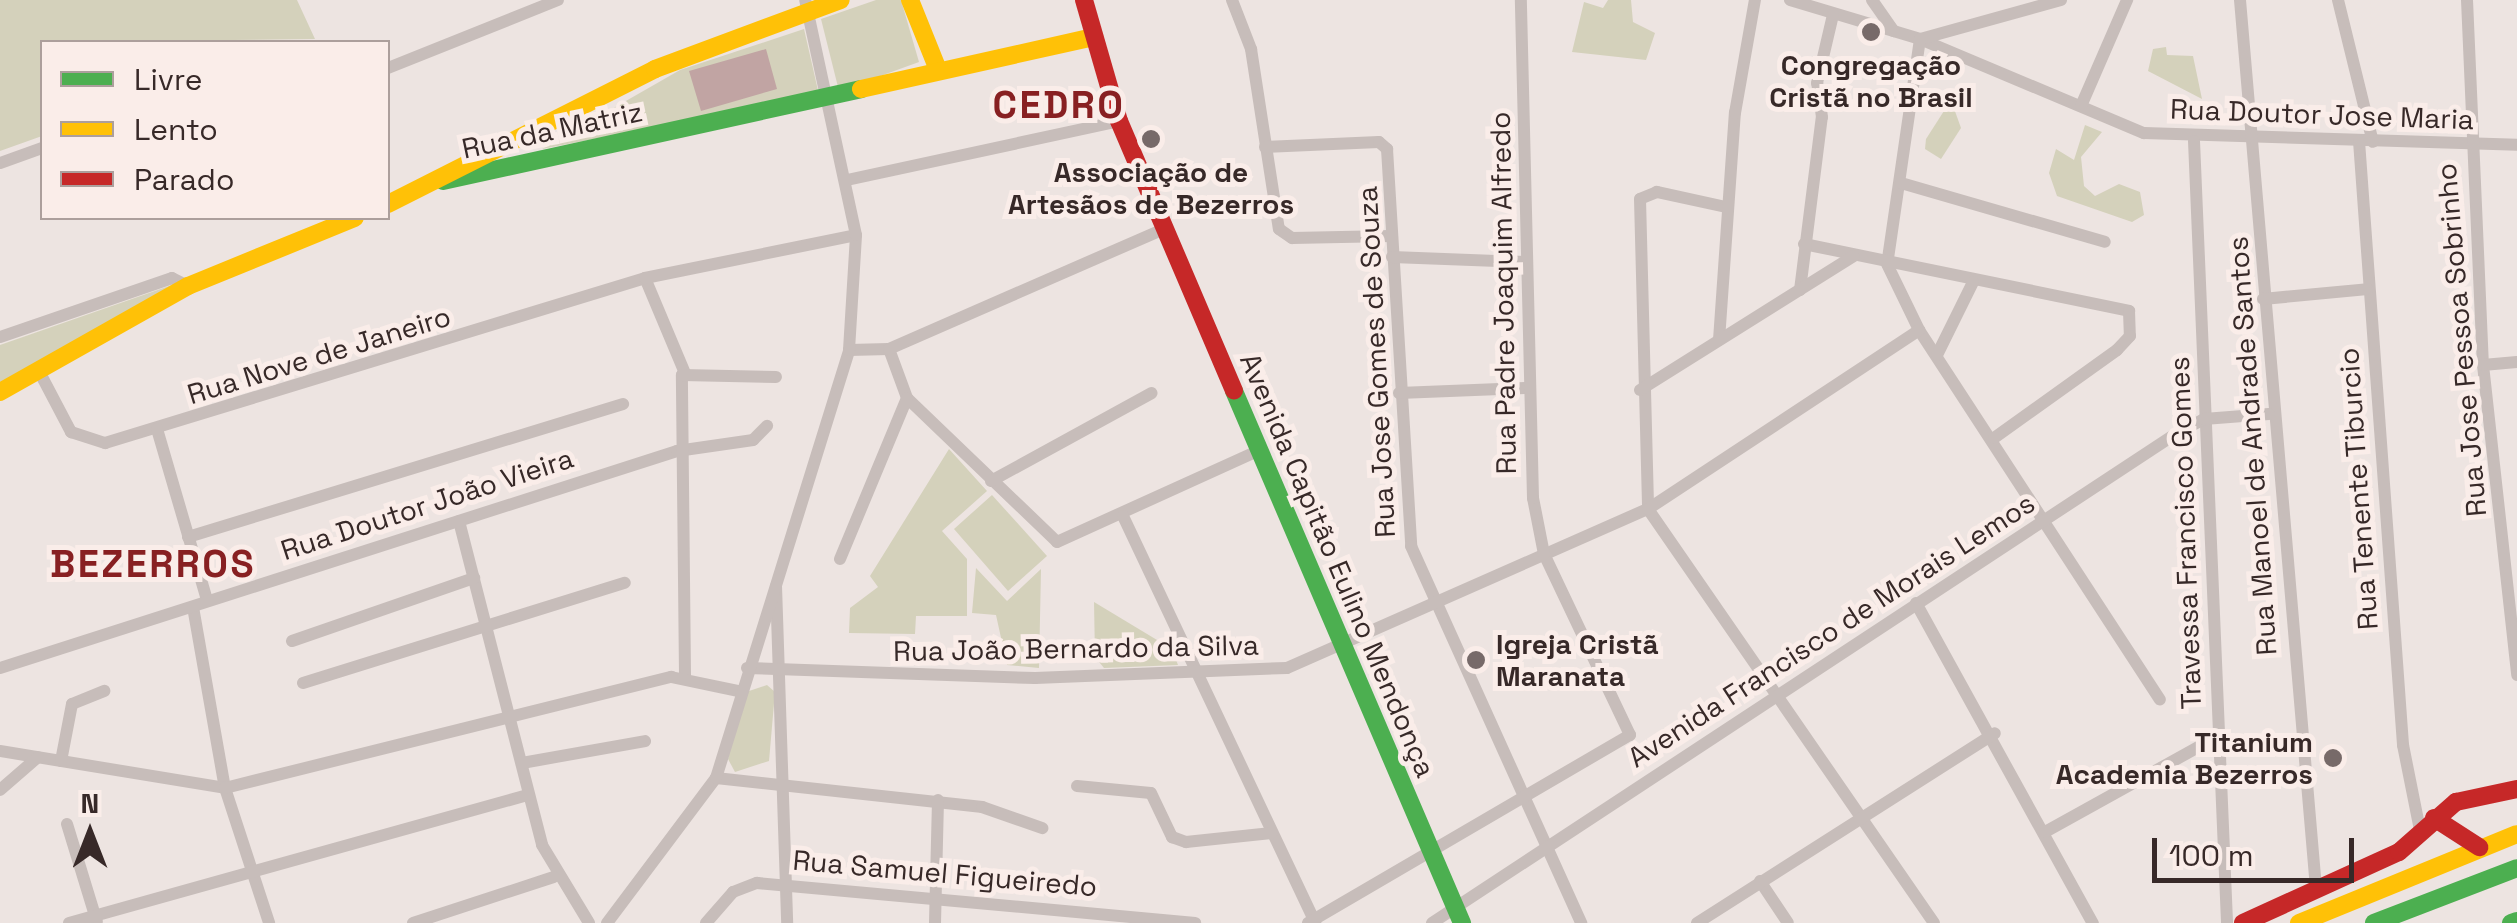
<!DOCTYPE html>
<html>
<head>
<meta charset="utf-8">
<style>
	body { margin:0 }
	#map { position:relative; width:2517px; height:923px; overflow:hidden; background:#ede4e1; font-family:"Space Grotesk",sans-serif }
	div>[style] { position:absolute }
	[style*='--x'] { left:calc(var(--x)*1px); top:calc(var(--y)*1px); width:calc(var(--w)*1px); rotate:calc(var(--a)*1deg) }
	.green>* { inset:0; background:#d4d1bb }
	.building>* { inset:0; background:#c1a4a3 }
	.street>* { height:12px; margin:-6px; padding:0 6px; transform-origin:6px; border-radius:6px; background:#c7bdba }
	.fast>* { height:18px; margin:-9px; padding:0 9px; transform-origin:9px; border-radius:9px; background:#4caf50 }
	.slow>* { height:18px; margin:-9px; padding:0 9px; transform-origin:9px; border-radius:9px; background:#ffc107 }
	.jam>* { height:18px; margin:-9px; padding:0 9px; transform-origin:9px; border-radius:9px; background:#c62828 }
	.dots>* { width:28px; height:28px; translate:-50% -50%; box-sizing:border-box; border:5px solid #faede9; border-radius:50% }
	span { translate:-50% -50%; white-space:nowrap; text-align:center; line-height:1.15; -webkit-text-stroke:10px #faede9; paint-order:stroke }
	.poi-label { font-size:28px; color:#372928; font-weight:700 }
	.left { translate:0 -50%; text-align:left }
	.right { translate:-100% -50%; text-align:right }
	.street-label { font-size:28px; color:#372928 }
	.district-label { font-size:38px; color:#882022; font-weight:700; letter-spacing:2.5px }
	.legend { position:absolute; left:40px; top:40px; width:350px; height:180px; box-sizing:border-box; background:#faede9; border:2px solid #ac9f9c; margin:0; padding:12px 18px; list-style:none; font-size:30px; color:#372928 }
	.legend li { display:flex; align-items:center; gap:20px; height:50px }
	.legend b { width:50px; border:2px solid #ac9f9c }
	.north { position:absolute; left:40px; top:783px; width:100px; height:100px; -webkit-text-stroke:8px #faede9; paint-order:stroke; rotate:0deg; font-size:28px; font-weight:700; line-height:40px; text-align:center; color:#372928 }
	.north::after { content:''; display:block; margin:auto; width:35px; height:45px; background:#372928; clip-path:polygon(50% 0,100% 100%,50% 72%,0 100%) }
	.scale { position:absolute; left:2152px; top:838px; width:202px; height:45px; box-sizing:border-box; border:5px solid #372928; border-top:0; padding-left:12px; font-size:30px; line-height:35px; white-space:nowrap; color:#372928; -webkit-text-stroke:8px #faede9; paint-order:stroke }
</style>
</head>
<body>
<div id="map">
	<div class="green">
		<div style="clip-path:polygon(0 0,297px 0,315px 39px,42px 42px,42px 136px,0 151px)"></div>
		<div style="clip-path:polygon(876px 0,901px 0,919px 62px,839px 91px,821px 19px)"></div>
		<div style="clip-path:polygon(1608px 0,1631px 0,1633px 22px,1655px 33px,1646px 60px,1572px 52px,1584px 2px,1603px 8px)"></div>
		<div style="clip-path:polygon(804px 29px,819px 95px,542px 149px,680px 70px)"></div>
		<div style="clip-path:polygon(2166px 47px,2167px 55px,2193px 56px,2202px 99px,2148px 71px,2153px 49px)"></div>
		<div style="clip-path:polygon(1951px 100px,1961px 128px,1941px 159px,1925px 149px,1926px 139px)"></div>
		<div style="clip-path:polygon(2085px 125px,2102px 132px,2081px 157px,2084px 186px,2095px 196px,2119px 184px,2140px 192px,2144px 215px,2132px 222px,2057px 196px,2049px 173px,2056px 149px,2074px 160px)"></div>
		<div style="clip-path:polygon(172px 285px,176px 288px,0 392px,0 345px)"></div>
		<div style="clip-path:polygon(949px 449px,987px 491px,942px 531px,967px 559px,967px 616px,916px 616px,915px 634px,849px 633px,850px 608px,878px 587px,870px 576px)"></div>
		<div style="clip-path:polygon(992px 495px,1047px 556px,1008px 591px,954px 529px)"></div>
		<div style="clip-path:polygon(976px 568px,1007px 601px,1041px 569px,1039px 668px,1007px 665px,996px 615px,972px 613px)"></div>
		<div style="clip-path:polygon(1094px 602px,1172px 649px,1178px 665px,1104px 668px,1095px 657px)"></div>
		<div style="clip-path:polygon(767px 685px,775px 692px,769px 761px,735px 772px,728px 759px,743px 693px)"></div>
	</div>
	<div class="building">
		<div style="clip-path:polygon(766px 49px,777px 89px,701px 111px,689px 71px)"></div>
	</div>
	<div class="street">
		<div style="--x:1232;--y:0;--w:53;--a:68.8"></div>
		<div style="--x:1251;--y:49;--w:182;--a:81.2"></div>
		<div style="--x:1279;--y:229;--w:16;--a:35"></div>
		<div style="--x:1292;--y:238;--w:99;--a:-1.2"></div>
		<div style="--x:1790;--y:0;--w:136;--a:16.7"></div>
		<div style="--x:1920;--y:39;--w:243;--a:22.8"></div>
		<div style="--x:2144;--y:133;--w:373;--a:1.8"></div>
		<div style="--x:1872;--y:0;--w:38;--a:55"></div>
		<div style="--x:2061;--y:0;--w:146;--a:164.5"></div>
		<div style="--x:1920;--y:39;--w:227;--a:98.3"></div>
		<div style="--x:1887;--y:264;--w:73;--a:64.1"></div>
		<div style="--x:1919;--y:330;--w:441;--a:56.9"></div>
		<div style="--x:2240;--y:0;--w:891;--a:85.11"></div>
		<div style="--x:2338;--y:0;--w:146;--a:76.2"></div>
		<div style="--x:2467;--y:0;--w:365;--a:87.5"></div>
		<div style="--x:2483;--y:365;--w:312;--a:83.7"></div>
		<div style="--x:388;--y:68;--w:183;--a:-21.8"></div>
		<div style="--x:2081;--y:106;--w:116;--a:-66.5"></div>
		<div style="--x:2194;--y:141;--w:783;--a:87.58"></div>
		<div style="--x:2359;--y:141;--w:606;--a:85.83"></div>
		<div style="--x:2403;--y:745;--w:87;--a:78.7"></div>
		<div style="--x:1265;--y:147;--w:114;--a:-2.5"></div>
		<div style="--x:1379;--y:142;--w:11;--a:41"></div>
		<div style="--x:1387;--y:149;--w:398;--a:86.5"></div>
		<div style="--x:1411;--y:546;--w:414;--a:65.7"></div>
		<div style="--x:0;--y:163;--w:45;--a:-19.7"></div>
		<div style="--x:847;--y:180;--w:278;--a:-12.2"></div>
		<div style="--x:1901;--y:183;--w:212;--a:16.1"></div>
		<div style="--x:1726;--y:207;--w:71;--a:-167.7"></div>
		<div style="--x:1657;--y:192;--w:18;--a:158"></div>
		<div style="--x:1640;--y:199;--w:310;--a:88.5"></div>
		<div style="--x:1648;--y:509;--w:503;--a:55.36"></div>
		<div style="--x:1804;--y:244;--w:332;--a:11.6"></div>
		<div style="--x:2129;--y:311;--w:25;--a:88"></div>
		<div style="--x:2130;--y:336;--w:19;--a:133"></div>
		<div style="--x:2117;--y:350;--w:151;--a:144.4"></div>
		<div style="--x:1392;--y:257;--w:133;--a:2.2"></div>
		<div style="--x:645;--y:278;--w:103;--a:67.2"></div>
		<div style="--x:1800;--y:290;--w:174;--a:-82.8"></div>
		<div style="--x:1822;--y:117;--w:34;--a:-98"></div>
		<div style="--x:1817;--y:83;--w:70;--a:-76.8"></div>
		<div style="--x:2263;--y:299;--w:105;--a:-5.4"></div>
		<div style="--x:0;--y:337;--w:182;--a:-18.9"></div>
		<div style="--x:172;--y:278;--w:18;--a:27"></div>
		<div style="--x:1719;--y:340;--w:228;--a:-86"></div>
		<div style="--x:1735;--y:113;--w:115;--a:-80"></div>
		<div style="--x:889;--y:349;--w:52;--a:69.8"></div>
		<div style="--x:907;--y:398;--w:208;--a:43.8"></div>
		<div style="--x:1057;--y:542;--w:217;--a:-24.4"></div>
		<div style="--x:849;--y:350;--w:40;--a:-1.4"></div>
		<div style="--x:889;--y:349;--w:300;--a:-23.6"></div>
		<div style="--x:1937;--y:355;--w:81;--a:-63.7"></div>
		<div style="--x:2483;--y:365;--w:34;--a:-5"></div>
		<div style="--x:40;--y:373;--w:67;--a:62.3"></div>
		<div style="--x:71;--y:432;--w:36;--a:18"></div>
		<div style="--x:105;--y:443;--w:565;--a:-16.99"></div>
		<div style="--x:645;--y:278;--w:215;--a:-11.5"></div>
		<div style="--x:1640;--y:390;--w:252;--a:-32.1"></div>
		<div style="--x:1399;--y:393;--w:126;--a:-2.3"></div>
		<div style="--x:157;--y:429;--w:178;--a:73.7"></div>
		<div style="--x:991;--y:481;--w:183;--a:-28.7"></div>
		<div style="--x:1123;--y:516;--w:450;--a:64.7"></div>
		<div style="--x:459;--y:521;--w:334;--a:75.6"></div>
		<div style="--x:542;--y:845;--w:91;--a:58.9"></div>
		<div style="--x:188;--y:537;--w:455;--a:-17"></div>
		<div style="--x:840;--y:559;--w:174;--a:-67.4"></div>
		<div style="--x:776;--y:586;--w:337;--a:88.1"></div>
		<div style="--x:1916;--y:603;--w:366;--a:61.1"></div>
		<div style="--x:193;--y:607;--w:184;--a:80"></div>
		<div style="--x:225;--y:788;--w:142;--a:71.9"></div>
		<div style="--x:292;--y:641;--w:193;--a:-19.1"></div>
		<div style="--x:0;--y:668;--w:711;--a:-17.77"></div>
		<div style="--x:677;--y:451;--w:77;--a:-8.2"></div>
		<div style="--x:753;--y:440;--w:20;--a:-45"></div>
		<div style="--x:747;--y:668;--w:288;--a:2"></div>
		<div style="--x:1035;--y:678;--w:252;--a:-2.3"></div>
		<div style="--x:1287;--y:668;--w:394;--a:-23.8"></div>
		<div style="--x:1648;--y:509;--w:325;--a:-33.4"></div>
		<div style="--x:685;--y:675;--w:300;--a:-90.6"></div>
		<div style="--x:682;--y:375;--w:94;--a:1.2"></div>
		<div style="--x:303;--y:683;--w:337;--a:-17.3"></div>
		<div style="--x:0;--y:751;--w:228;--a:9.3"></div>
		<div style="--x:225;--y:788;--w:460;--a:-14"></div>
		<div style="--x:671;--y:677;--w:68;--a:11.8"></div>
		<div style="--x:61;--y:761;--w:58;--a:-79.1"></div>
		<div style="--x:72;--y:704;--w:35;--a:-22"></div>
		<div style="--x:522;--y:763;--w:125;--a:-10.1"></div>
		<div style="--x:716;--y:778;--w:268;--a:6.2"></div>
		<div style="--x:982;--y:807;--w:64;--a:19.3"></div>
		<div style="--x:1077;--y:786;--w:74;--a:5.4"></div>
		<div style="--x:1151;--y:793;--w:49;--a:64.5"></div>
		<div style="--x:1172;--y:837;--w:15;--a:20"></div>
		<div style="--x:1186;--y:842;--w:86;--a:-6"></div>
		<div style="--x:0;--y:790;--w:50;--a:-41"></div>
		<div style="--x:67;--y:824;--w:102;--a:73"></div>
		<div style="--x:2045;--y:832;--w:198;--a:-29"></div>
		<div style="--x:1760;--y:881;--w:50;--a:56.3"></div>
		<div style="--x:69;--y:923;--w:477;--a:-15.6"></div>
		<div style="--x:413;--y:923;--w:148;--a:-18.1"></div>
		<div style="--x:607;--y:923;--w:181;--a:-53.1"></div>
		<div style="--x:716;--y:778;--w:448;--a:-72.7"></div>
		<div style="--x:849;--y:350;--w:115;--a:-86.5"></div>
		<div style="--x:856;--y:235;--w:240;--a:-102.2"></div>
		<div style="--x:706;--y:923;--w:41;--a:-48.9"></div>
		<div style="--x:733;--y:892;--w:26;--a:-21"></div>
		<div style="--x:757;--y:883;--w:440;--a:5.2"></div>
		<div style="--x:935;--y:923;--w:123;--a:-88.6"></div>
		<div style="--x:1308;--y:923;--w:373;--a:-30.3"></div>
		<div style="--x:1630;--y:735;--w:200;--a:-115.4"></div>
		<div style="--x:1544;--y:554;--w:57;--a:-101.1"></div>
		<div style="--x:1533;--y:498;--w:498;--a:-91.4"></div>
		<div style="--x:1432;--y:923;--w:888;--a:-33.33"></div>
		<div style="--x:2174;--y:435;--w:34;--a:-28"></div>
		<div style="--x:2204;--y:419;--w:65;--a:-4.4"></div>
		<div style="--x:1697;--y:923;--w:353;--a:-32.5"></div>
	</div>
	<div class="fast">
		<div style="--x:443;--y:181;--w:428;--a:-12.4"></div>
		<div style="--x:1234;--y:391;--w:579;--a:66.8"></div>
		<div style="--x:2374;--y:923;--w:153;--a:-21"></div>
		<div style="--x:2511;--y:923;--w:6;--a:-18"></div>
	</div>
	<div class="slow">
		<div style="--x:910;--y:0;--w:72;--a:68.1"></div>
		<div style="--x:861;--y:89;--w:239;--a:-12.6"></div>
		<div style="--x:388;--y:204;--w:299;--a:-26.8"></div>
		<div style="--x:655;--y:69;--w:198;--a:-20.4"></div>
		<div style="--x:0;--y:392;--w:216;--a:-29.4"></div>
		<div style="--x:188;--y:286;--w:180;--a:-22.2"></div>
		<div style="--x:2299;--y:923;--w:235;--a:-22.2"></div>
	</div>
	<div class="jam">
		<div style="--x:1084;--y:0;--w:126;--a:73.9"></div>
		<div style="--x:1119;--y:121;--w:293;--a:66.9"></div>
		<div style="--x:2434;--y:818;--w:54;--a:32.8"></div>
		<div style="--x:2243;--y:923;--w:171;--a:-24.5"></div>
		<div style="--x:2399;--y:852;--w:76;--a:-41.3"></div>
		<div style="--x:2456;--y:802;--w:62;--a:-12"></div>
	</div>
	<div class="dots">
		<div style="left:1871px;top:32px;background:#776a69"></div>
		<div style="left:1151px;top:139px;background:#776a69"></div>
		<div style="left:1476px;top:660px;background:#776a69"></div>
		<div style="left:2333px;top:758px;background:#776a69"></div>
	</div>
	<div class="poi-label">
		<span style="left:1871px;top:81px">Congregação<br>Cristã no Brasil</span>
		<span style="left:1151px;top:188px">Associação de<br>Artesãos de Bezerros</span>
		<span class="left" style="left:1496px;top:660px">Igreja Cristã<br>Maranata</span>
		<span class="right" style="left:2313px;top:758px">Titanium<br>Academia Bezerros</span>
	</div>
	<div class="street-label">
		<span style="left:2322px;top:114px;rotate:2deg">Rua Doutor Jose Maria</span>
		<span style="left:552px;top:130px;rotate:-12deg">Rua da Matriz</span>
		<span style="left:1503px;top:293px;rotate:-91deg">Rua Padre Joaquim Alfredo</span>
		<span style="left:2461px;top:340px;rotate:-95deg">Rua Jose Pessoa Sobrinho</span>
		<span style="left:319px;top:355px;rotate:-17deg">Rua Nove de Janeiro</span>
		<span style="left:1376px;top:362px;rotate:-93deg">Rua Jose Gomes de Souza</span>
		<span style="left:2252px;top:446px;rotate:-94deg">Rua Manoel de Andrade Santos</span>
		<span style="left:2358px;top:489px;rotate:-94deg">Rua Tenente Tiburcio</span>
		<span style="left:427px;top:504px;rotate:-18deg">Rua Doutor João Vieira</span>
		<span style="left:2185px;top:533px;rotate:-92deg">Travessa Francisco Gomes</span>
		<span style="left:1338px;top:565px;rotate:67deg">Avenida Capitão Eulino Mendonça</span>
		<span style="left:1831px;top:630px;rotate:-33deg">Avenida Francisco de Morais Lemos</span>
		<span style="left:1076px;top:648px;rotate:-1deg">Rua João Bernardo da Silva</span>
		<span style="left:945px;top:873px;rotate:5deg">Rua Samuel Figueiredo</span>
	</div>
	<div class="district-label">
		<span style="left:1059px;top:106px">CEDRO</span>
		<span style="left:153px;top:565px">BEZERROS</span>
	</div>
	<ul class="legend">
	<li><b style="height:12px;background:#4caf50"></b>Livre</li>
	<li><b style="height:12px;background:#ffc107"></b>Lento</li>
	<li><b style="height:12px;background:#c62828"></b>Parado</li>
	</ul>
	<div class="north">N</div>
	<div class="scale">100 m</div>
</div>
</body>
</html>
